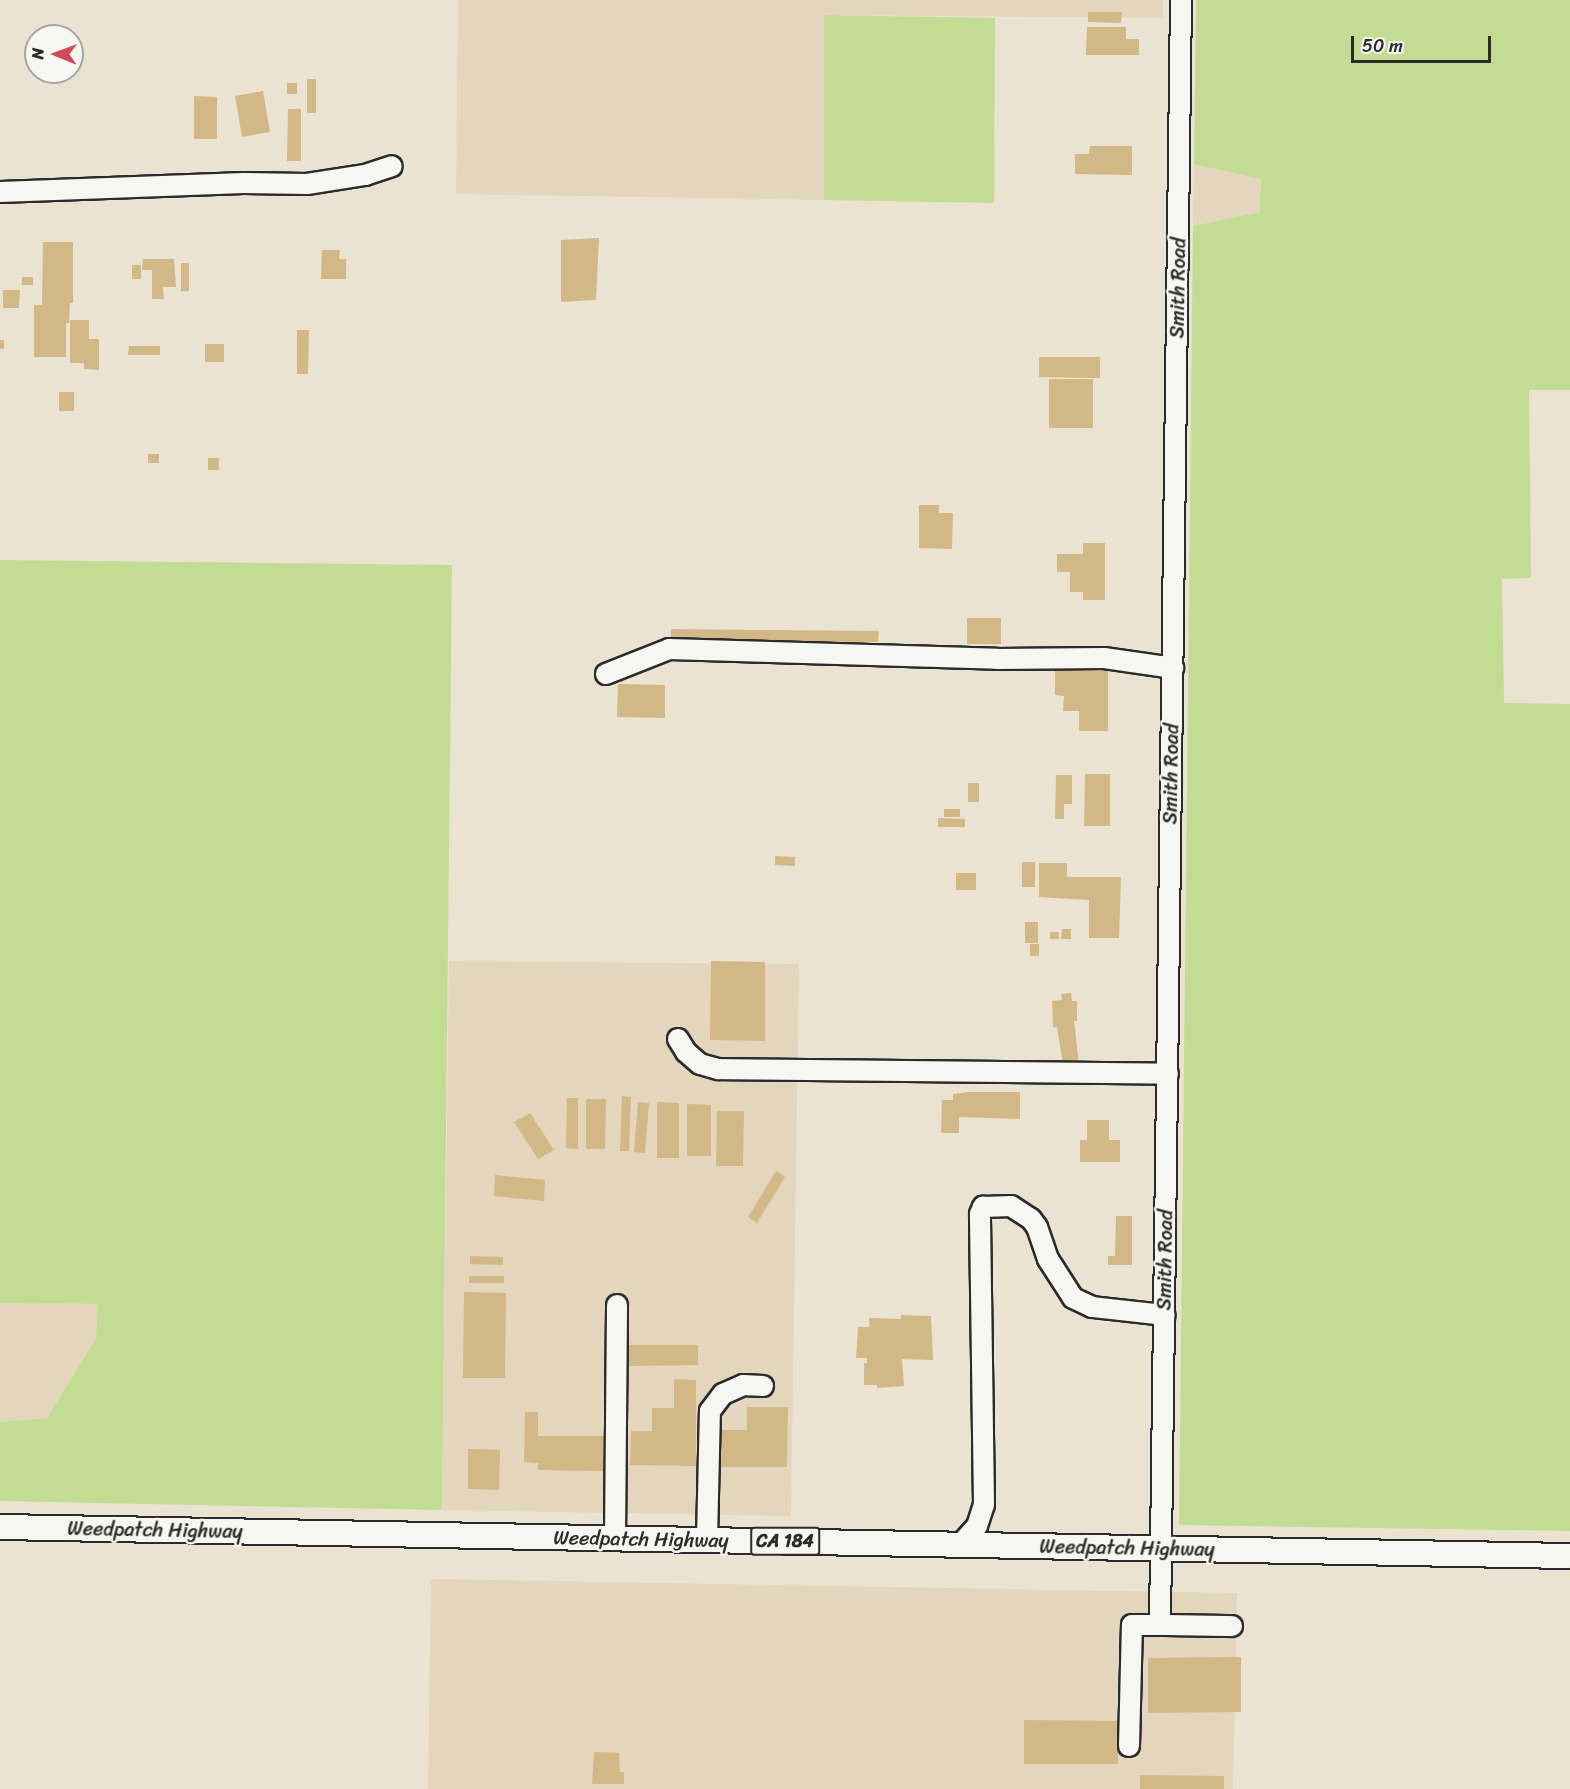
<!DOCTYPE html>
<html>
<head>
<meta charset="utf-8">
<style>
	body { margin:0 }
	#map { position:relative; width:1570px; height:1789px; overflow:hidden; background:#ebe3d2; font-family:Sriracha,sans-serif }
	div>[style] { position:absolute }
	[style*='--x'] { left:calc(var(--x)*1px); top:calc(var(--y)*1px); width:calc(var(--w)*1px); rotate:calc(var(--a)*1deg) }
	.built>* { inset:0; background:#e4d6bc }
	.green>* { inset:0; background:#c3dc93 }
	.building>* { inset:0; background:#d2b787 }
	.roads { filter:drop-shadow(2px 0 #2b2b2b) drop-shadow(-2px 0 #2b2b2b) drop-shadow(0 2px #2b2b2b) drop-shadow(0 -2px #2b2b2b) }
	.minor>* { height:20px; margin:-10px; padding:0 10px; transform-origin:10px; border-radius:10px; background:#f6f6f2 }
	.major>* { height:24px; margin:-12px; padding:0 12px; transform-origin:12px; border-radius:12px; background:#f6f6f2 }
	span { translate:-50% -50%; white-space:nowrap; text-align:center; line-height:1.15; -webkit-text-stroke:5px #f6f6f2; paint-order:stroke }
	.shield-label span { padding:2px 4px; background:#f6f6f2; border:2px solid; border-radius:4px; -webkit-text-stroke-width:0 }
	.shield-label { font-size:18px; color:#2b2b2b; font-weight:700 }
	.street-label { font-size:20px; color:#2b2b2b }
	.north { position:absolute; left:24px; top:24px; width:60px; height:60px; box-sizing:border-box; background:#f6f6f2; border:2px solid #a5a5a2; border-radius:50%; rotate:271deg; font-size:16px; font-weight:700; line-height:24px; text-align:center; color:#2b2b2b }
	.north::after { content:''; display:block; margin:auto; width:21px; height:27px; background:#d1495b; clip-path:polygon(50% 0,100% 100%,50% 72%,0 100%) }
	.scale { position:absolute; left:1351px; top:36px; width:140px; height:27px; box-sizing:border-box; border:3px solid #2b2b2b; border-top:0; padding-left:8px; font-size:18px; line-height:21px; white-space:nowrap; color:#2b2b2b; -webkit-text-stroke:4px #f6f6f2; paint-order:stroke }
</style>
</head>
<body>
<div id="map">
	<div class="built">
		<div style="clip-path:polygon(458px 0,1163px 0,1163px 18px,824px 15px,824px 200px,456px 194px)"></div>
		<div style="clip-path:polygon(1194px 164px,1261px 178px,1260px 212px,1193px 226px)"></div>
		<div style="clip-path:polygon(449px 961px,799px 964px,791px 1516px,442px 1510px)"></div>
		<div style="clip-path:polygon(0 1303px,98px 1304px,96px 1338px,47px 1418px,0 1422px)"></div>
		<div style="clip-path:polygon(431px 1579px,1237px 1593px,1233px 1789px,428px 1789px)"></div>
	</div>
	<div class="green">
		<div style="clip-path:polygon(1196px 0,1570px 0,1570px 390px,1529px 390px,1531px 578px,1502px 579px,1504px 703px,1570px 704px,1570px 1531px,1179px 1525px,1193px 226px,1260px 212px,1261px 179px,1194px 164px)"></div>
		<div style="clip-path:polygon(824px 15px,995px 18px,994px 203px,824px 200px)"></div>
		<div style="clip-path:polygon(0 560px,452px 565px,442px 1510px,0 1501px,0 1422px,47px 1418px,96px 1338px,98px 1304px,0 1303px)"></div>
	</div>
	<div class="building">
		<div style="clip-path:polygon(1088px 12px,1122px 12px,1121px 23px,1088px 22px)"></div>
		<div style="clip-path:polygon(1087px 27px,1126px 27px,1126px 39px,1139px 39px,1139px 55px,1086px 55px)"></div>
		<div style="clip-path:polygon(307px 79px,316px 79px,316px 113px,307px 113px)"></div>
		<div style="clip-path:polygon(287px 83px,297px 83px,297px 94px,287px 94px)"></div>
		<div style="clip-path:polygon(263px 91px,270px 132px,242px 137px,235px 96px)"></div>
		<div style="clip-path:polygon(194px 96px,217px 97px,217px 139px,194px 139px)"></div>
		<div style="clip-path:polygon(288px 109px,301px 109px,301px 161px,287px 161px)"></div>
		<div style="clip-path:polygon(1090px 146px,1132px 146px,1132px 175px,1075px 174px,1075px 154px,1089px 154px)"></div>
		<div style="clip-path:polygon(599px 238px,596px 300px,561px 302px,561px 240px)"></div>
		<div style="clip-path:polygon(43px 242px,73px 242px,73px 303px,70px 303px,69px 323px,66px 323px,66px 357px,34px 357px,34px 305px,42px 305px)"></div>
		<div style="clip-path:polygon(322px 250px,340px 250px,339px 259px,346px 259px,346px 279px,321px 279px)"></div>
		<div style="clip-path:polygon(143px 259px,174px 259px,176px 287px,163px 287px,164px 299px,152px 299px,152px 270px,142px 270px)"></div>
		<div style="clip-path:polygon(181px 263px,189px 263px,189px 291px,181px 291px)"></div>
		<div style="clip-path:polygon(132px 265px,141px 265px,141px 279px,132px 279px)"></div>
		<div style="clip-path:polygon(22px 277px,33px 277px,33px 285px,22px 285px)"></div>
		<div style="clip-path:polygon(3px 290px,20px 290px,19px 308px,3px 308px)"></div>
		<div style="clip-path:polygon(70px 320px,89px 320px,89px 339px,99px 339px,99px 370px,84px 369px,84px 363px,70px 363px)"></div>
		<div style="clip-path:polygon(297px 330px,309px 330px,308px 374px,297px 374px)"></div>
		<div style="clip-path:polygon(0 340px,4px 340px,4px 349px,0 349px)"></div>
		<div style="clip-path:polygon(205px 344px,224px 344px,224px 362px,205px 362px)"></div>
		<div style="clip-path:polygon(129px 346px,160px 346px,160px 355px,128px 355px)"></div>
		<div style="clip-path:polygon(1039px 357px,1100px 357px,1100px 378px,1039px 377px)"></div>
		<div style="clip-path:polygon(1049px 379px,1093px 379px,1093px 428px,1049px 428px)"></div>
		<div style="clip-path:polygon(59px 392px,74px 392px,74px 411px,59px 411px)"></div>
		<div style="clip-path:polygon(148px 454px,159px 454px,159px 463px,148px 463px)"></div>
		<div style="clip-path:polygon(208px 458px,219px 458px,219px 470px,208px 470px)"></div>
		<div style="clip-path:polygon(919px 505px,939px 505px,939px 513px,953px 513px,952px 549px,919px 548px)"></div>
		<div style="clip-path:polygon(1083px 543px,1105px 543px,1105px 600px,1083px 600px,1083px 592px,1070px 592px,1070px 572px,1057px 572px,1057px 554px,1083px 554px)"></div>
		<div style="clip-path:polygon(967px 618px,1001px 618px,1001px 644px,967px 644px)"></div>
		<div style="clip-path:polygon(671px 629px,879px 631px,878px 642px,671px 640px)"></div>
		<div style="clip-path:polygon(1055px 668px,1108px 668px,1108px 731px,1079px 731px,1079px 711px,1063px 711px,1064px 696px,1055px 695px)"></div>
		<div style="clip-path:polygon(618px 684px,665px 685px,665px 718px,617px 717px)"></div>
		<div style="clip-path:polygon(1085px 774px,1110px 774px,1110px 826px,1084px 826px)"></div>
		<div style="clip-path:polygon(1056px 775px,1072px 775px,1072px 804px,1064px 804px,1064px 819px,1055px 819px)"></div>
		<div style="clip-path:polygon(968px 783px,979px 783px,979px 802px,968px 802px)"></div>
		<div style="clip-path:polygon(944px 809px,960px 809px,960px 817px,944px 817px)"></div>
		<div style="clip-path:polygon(938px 818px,965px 819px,965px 827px,938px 827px)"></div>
		<div style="clip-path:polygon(775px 856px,795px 857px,795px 866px,775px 865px)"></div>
		<div style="clip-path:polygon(1022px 862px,1035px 862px,1035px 887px,1022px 887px)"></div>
		<div style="clip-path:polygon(1039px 863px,1067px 863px,1067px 877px,1121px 877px,1119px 938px,1089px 938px,1089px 900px,1039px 897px)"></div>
		<div style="clip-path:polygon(956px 873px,976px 873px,976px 890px,956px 890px)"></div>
		<div style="clip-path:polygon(1025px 922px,1038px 922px,1038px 943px,1025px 943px)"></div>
		<div style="clip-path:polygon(1062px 929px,1071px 929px,1071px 939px,1061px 939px)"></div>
		<div style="clip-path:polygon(1050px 932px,1059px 932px,1059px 939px,1050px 939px)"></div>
		<div style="clip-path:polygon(1030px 944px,1039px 944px,1039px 956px,1030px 956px)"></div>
		<div style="clip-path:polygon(711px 961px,765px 962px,765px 1041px,710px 1040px)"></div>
		<div style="clip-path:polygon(1071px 993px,1072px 1001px,1077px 1001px,1077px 1021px,1074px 1021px,1079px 1064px,1063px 1065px,1057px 1027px,1053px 1027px,1052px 1001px,1062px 1000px,1061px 994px)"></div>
		<div style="clip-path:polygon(969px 1092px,1020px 1092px,1020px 1119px,959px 1117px,959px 1133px,941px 1133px,942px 1100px,953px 1100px,953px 1094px)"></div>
		<div style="clip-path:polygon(622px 1096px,631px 1097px,629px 1151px,620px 1151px)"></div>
		<div style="clip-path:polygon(567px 1098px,578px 1098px,578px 1149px,566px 1148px)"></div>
		<div style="clip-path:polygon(586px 1099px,606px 1099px,605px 1149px,586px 1149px)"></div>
		<div style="clip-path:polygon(638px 1102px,649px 1103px,645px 1153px,634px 1152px)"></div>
		<div style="clip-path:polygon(657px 1102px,679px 1103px,679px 1158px,657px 1158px)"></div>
		<div style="clip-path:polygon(687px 1104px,711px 1105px,711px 1156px,687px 1156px)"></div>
		<div style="clip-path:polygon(717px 1111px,744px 1111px,743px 1166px,716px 1166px)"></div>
		<div style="clip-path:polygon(530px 1113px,554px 1150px,538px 1159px,514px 1122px)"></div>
		<div style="clip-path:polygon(1087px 1120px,1109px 1120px,1109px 1140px,1120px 1140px,1120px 1162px,1080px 1162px,1080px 1140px,1087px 1140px)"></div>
		<div style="clip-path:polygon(776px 1171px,785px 1177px,757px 1223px,748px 1217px)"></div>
		<div style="clip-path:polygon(495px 1175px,545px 1180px,544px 1201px,494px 1196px)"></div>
		<div style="clip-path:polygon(1116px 1216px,1132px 1216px,1132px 1265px,1108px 1265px,1108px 1256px,1115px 1256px)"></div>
		<div style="clip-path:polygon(470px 1256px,503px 1257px,503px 1265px,470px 1264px)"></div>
		<div style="clip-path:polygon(469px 1276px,504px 1276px,504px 1283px,469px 1283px)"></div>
		<div style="clip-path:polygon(464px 1292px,506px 1293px,505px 1378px,463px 1378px)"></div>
		<div style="clip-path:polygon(901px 1315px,931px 1316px,933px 1360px,902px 1359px,904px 1386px,877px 1388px,877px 1385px,864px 1385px,864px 1363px,867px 1363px,867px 1358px,856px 1358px,858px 1327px,869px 1327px,869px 1318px,901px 1319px)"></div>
		<div style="clip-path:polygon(629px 1345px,698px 1345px,698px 1365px,629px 1366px)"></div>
		<div style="clip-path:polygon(674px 1379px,696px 1380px,696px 1466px,630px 1465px,631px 1431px,652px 1431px,652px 1408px,674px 1408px)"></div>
		<div style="clip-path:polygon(747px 1407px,788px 1407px,787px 1467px,719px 1467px,719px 1430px,747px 1430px)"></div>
		<div style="clip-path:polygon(525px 1412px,538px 1412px,538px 1436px,604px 1436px,603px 1471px,538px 1470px,538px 1463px,524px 1462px)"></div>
		<div style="clip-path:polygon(468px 1449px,500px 1450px,499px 1490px,468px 1489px)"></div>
		<div style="clip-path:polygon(1241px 1657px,1241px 1712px,1148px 1713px,1148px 1658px)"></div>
		<div style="clip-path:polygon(1024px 1720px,1118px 1721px,1118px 1764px,1024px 1764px)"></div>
		<div style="clip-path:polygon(594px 1752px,619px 1753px,620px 1772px,624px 1772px,624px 1784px,592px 1784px)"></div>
		<div style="clip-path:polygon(1140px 1775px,1224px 1776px,1224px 1789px,1140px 1789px)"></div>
	</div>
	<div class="roads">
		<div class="minor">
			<div style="--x:0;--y:192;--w:244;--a:-2.1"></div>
			<div style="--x:244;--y:183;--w:63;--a:0.9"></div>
			<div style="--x:307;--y:184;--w:59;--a:-8.8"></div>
			<div style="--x:365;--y:175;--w:28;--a:-18"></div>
			<div style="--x:606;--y:674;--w:68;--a:-21.6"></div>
			<div style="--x:669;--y:649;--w:328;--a:1.7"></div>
			<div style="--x:997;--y:659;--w:107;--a:-0.5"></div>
			<div style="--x:1104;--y:658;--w:70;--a:8.2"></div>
			<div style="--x:678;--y:1039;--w:15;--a:58"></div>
			<div style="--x:686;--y:1052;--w:18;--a:41"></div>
			<div style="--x:700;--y:1064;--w:19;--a:16"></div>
			<div style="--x:718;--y:1069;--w:450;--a:0.6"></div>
			<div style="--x:615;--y:1538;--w:233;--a:-89.5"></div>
			<div style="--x:707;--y:1540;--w:129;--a:-88.7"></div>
			<div style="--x:710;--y:1411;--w:21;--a:-53"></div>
			<div style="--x:723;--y:1394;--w:22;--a:-24"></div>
			<div style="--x:743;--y:1385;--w:20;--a:3"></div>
			<div style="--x:960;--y:1545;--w:25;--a:-48"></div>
			<div style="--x:977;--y:1526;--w:22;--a:-72"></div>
			<div style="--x:984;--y:1505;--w:291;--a:-90.8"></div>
			<div style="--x:980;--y:1214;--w:8;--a:-67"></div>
			<div style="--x:983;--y:1207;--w:28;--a:-2"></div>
			<div style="--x:1011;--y:1206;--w:24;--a:33"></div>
			<div style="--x:1031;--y:1219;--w:10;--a:53"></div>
			<div style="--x:1037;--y:1227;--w:34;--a:71"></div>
			<div style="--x:1048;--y:1259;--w:46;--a:57.3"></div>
			<div style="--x:1073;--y:1298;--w:21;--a:25"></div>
			<div style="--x:1092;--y:1307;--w:73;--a:6.3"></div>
			<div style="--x:1160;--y:1625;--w:72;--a:0.8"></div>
			<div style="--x:1129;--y:1746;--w:121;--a:-88.6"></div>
			<div style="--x:1132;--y:1625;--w:28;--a:0"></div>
			<div style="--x:1160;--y:1625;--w:1625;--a:-89.26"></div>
		</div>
		<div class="major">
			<div style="--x:0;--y:1527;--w:1570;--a:1.06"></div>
		</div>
	</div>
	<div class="shield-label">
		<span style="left:785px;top:1541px">CA 184</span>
	</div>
	<div class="street-label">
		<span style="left:1178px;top:288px;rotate:-89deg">Smith Road</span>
		<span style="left:1171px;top:774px;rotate:-89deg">Smith Road</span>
		<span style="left:1165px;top:1260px;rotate:-89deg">Smith Road</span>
		<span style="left:155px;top:1530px;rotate:1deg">Weedpatch Highway</span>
		<span style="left:641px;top:1539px;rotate:1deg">Weedpatch Highway</span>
		<span style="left:1127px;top:1548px;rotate:1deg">Weedpatch Highway</span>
	</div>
	<div class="north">N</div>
	<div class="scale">50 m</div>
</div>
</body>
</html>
